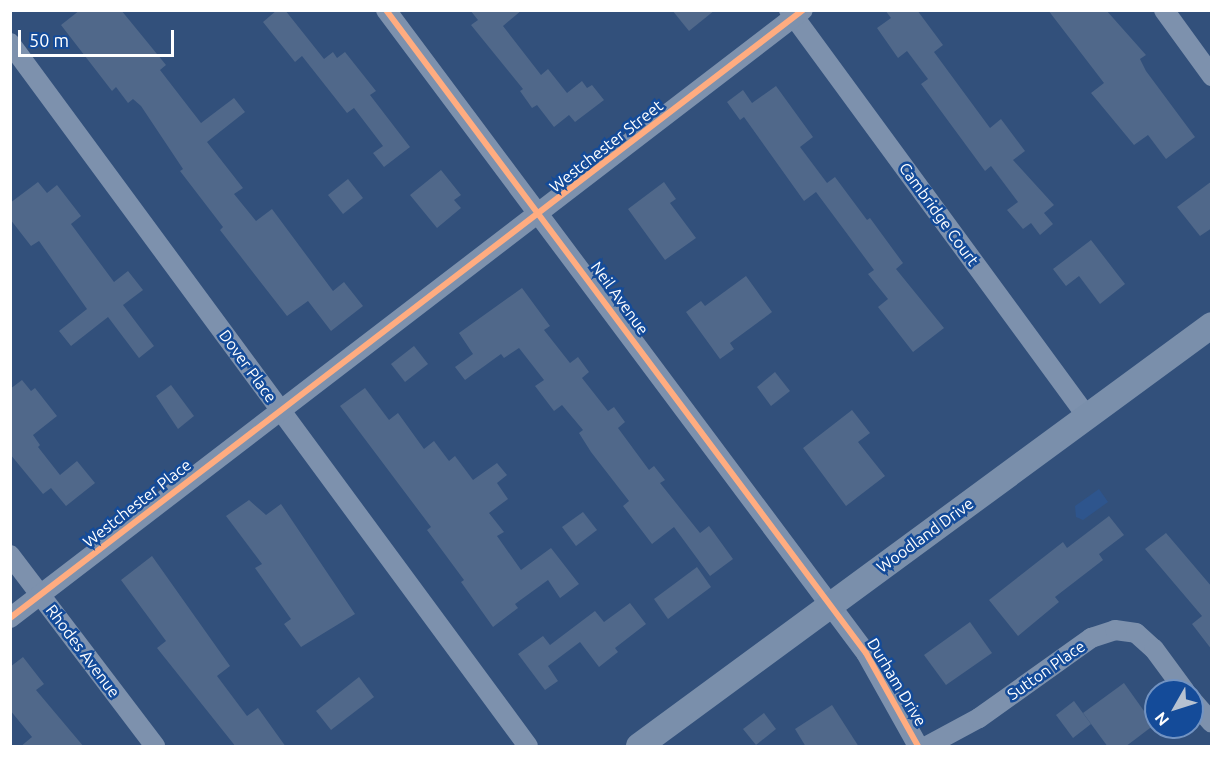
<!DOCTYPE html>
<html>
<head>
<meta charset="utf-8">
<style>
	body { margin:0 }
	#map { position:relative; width:1222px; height:757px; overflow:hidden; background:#32507b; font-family:Ubuntu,sans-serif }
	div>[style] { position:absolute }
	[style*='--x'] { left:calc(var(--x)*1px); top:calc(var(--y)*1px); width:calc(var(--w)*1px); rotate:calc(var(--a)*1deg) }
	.water>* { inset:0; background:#2e558d }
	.building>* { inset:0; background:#50688a }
	.minor>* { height:20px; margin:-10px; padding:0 10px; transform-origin:10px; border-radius:10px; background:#7d91ad }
	.major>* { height:26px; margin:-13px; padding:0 13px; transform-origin:13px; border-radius:13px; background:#7a8fab }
	.cycleway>* { height:6px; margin:-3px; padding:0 3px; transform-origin:3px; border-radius:3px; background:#ffac80 }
	span { translate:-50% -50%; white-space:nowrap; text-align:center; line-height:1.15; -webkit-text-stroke:5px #144b99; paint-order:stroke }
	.street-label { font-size:16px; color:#fff }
	.frame { position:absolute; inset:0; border:12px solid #fff; pointer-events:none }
	.north { position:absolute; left:1144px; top:679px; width:60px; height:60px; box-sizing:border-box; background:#144b99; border:2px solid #7293c2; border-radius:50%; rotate:231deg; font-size:16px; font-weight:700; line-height:24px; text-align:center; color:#fff }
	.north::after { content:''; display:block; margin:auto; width:21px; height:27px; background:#b7c2d1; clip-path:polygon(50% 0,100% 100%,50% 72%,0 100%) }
	.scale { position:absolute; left:18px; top:30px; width:156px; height:27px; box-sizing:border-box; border:3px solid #fff; border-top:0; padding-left:8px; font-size:18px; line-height:21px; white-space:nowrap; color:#fff; -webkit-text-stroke:4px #144b99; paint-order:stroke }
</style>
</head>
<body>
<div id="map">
	<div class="water">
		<div style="clip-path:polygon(1099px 489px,1108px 502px,1083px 520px,1076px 517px,1075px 506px)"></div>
	</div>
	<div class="building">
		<div style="clip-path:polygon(80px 10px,121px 10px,166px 65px,160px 70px,201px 123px,234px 98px,245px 112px,207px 142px,243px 188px,234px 194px,256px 221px,272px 209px,333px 291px,344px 282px,363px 306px,331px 331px,308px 301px,287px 316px,220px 230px,223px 227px,180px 171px,183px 169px,141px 106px,133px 99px,128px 103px,116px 87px,112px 91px,61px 25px)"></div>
		<div style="clip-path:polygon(277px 10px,285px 10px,324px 59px,333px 52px,337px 58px,345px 52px,376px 91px,370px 95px,410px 147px,384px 167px,373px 153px,383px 146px,354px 108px,347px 113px,302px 56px,295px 62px,263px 22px)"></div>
		<div style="clip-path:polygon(470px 10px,522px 10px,503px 26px,541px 75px,548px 69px,567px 93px,582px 81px,587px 88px,592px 85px,604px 100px,575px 122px,569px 115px,554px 127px,537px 105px,532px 108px,520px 91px,523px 89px,471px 25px,478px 20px)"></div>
		<div style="clip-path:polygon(672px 10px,715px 10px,689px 31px)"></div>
		<div style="clip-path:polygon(885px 10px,917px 10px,943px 45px,934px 52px,990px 128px,1001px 119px,1025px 151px,1013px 160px,1054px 205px,1044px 213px,1053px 224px,1040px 235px,1031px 223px,1023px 229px,1007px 210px,1018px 202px,991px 166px,985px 171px,974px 156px,921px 84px,928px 79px,907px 51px,898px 58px,877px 28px,891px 18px)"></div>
		<div style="clip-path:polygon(1048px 10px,1106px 10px,1146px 55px,1140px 59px,1146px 71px,1195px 137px,1166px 159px,1148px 135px,1134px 145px,1091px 93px,1104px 83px)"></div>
		<div style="clip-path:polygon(776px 86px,813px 137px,800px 147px,827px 183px,835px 177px,867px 220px,870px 218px,903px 263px,896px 269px,944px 328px,913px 352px,878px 307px,888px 299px,868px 274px,874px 270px,816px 192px,804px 201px,744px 117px,740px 120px,727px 102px,743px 90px,752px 103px)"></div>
		<div style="clip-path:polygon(441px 170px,461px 195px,454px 200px,461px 208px,437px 228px,410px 195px)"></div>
		<div style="clip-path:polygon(348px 179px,363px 198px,343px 214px,328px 195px)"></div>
		<div style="clip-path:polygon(1212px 181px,1212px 228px,1200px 236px,1177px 207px)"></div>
		<div style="clip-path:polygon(38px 182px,47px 193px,57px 185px,81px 216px,71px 224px,114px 282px,128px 271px,143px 290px,123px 305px,154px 346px,139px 358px,108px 317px,71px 346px,59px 331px,87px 309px,39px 241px,31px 246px,10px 219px,10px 203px)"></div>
		<div style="clip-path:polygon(664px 182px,676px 199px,670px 203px,696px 238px,665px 260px,628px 209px)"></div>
		<div style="clip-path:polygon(1091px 240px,1125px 284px,1100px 304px,1079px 276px,1066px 286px,1053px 269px)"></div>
		<div style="clip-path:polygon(746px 276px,772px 312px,730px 343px,734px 349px,720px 359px,686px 312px,701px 301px,705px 306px)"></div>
		<div style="clip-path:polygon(522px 288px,550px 326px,544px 330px,570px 363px,578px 357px,589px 372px,582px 378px,608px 411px,614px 407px,625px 422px,618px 428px,649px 470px,654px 466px,665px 480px,660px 483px,700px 533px,709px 526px,733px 559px,710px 576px,674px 527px,652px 544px,623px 506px,629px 501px,591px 452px,579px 433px,583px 430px,562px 405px,554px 411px,535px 386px,544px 380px,519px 348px,504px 358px,501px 354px,465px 380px,455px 367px,473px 354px,459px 333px)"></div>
		<div style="clip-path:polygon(414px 346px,428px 364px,405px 382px,391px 364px)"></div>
		<div style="clip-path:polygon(775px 372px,790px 391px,771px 406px,757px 387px)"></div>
		<div style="clip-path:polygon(22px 380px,31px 391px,35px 388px,57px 416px,33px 435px,40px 445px,38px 447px,60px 475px,77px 461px,95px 483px,66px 506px,51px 488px,43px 494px,10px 454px,10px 389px)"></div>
		<div style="clip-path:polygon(171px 385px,194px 416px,178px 429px,156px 396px)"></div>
		<div style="clip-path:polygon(365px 388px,389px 420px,398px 413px,424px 449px,434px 441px,449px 461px,455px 456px,473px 480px,497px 463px,507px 475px,497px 483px,508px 499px,489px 513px,504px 532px,497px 536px,521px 570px,551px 548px,579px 584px,560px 598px,548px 580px,515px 604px,518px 608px,493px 627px,461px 582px,464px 580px,427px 530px,431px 527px,340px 406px)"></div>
		<div style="clip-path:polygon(852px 410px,870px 433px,858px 442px,885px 476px,846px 506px,803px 448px)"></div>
		<div style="clip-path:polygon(249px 500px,266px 515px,281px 504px,355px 614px,301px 647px,284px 624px,291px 619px,255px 568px,262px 564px,226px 516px)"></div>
		<div style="clip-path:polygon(583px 512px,597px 530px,576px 546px,562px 527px)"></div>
		<div style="clip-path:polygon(1109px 516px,1124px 535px,1099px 554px,1103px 560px,1055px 597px,1059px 602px,1018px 636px,989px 600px,1063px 542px,1067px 548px)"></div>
		<div style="clip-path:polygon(1166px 533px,1212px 587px,1212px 650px,1192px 624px,1202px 616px,1145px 549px)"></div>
		<div style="clip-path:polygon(152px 556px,230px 666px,217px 676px,247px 716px,258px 708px,286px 747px,236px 747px,157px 648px,166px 641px,121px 580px)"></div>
		<div style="clip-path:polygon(697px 567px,711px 587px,668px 619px,654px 599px)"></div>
		<div style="clip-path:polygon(630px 603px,646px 624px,615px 648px,618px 652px,599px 667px,580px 642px,548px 666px,558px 681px,545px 690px,518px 654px,543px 636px,550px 645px,595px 611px,604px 622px)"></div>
		<div style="clip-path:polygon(970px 622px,992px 653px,946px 685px,924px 655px)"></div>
		<div style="clip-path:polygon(23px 657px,44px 684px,36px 690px,84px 747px,20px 747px,32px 737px,10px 710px,10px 667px)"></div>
		<div style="clip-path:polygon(359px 677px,374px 697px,331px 730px,316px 711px)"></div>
		<div style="clip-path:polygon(1124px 683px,1154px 725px,1125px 747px,1108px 747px,1083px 713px)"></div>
		<div style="clip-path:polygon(1074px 701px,1091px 724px,1073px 738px,1056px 715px)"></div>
		<div style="clip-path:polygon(832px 705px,859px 747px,806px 747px,795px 729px)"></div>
		<div style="clip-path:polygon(764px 713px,776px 729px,756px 745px,743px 729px)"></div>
	</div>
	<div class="minor">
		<div style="--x:386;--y:10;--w:802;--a:53.26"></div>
		<div style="--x:866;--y:653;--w:107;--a:60.8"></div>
		<div style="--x:789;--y:10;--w:506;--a:53.76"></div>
		<div style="--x:1164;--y:10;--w:82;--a:54"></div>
		<div style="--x:10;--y:43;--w:873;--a:53.62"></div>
		<div style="--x:10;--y:555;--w:240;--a:52.8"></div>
		<div style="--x:10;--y:618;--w:999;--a:-37.48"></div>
		<div style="--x:1192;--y:700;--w:30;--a:49"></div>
		<div style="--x:927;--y:746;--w:59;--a:-28.3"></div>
		<div style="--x:979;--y:718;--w:138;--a:-35.5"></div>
		<div style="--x:1091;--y:638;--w:25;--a:-18"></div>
		<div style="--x:1115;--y:630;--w:21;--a:8"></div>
		<div style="--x:1136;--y:633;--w:24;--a:42"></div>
		<div style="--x:1154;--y:649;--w:52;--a:53.6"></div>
	</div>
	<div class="major">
		<div style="--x:639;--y:746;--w:711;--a:-36.31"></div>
	</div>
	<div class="cycleway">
		<div style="--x:386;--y:10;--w:802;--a:53.26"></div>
		<div style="--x:866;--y:653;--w:107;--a:60.8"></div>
		<div style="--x:10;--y:618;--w:999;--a:-37.48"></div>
	</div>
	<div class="street-label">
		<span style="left:606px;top:146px;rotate:-38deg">Westchester Street</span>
		<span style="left:939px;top:214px;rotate:54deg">Cambridge Court</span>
		<span style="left:620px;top:298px;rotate:54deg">Neil Avenue</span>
		<span style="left:248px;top:366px;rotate:54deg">Dover Place</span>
		<span style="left:137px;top:503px;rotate:-38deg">Westchester Place</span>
		<span style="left:925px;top:535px;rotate:-36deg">Woodland Drive</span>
		<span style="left:83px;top:651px;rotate:53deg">Rhodes Avenue</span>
		<span style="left:1046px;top:670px;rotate:-35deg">Sutton Place</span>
		<span style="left:897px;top:682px;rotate:59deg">Durham Drive</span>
	</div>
	<div class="frame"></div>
	<div class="north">N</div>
	<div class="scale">50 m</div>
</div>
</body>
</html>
